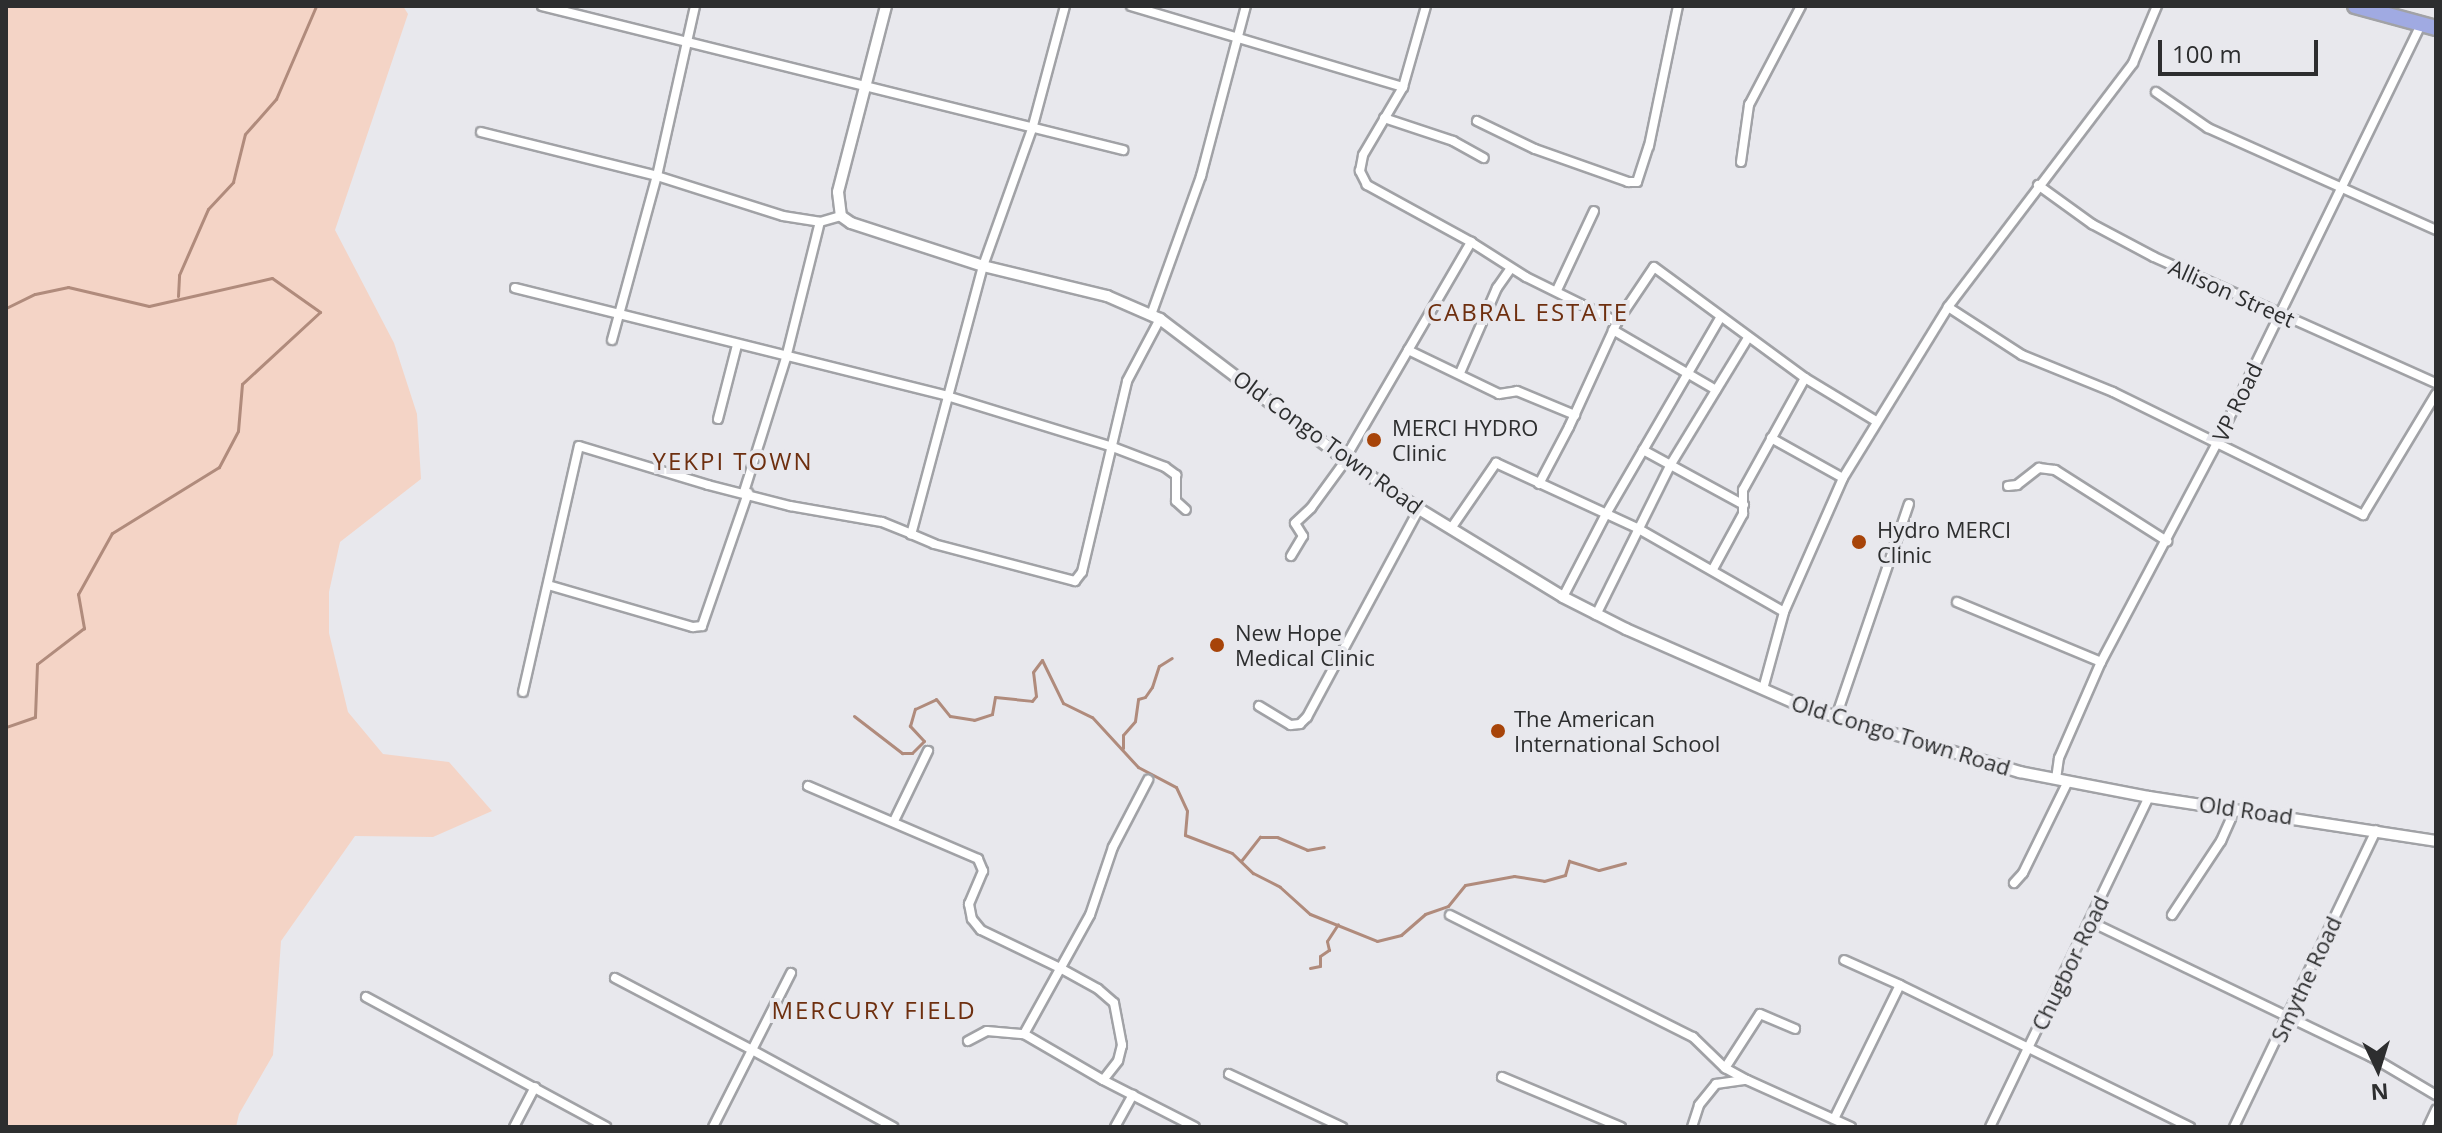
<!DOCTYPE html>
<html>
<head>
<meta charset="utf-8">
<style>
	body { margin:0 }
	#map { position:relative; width:2442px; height:1133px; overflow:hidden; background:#e8e8ed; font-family:"Open Sans",sans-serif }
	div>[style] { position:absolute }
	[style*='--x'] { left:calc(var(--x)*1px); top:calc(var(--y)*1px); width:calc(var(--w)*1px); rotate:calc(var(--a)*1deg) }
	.green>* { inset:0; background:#f4d4c6 }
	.stream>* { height:3px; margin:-1.5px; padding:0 1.5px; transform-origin:1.5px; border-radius:1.5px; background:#b08b7c }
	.roads { filter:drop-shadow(2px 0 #a1a2a6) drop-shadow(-2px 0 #a1a2a6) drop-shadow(0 2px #a1a2a6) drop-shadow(0 -2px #a1a2a6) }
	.minor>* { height:8px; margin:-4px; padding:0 4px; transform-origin:4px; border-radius:4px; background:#fff }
	.tertiary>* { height:10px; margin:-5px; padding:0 5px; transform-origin:5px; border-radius:5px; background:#fff }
	.trunk>* { height:14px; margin:-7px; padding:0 7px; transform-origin:7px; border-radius:7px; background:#a0aae2 }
	.dots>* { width:22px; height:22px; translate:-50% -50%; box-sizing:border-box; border:4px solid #e8e8ed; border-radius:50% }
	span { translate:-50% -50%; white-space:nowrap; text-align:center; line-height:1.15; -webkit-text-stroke:8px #e8e8ed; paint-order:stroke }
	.street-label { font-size:22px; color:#2d2e2f }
	.poi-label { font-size:22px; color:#2d2e2f }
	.left { translate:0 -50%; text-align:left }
	.neighbourhood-label { font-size:24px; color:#6e2f0f; letter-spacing:2px }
	.frame { position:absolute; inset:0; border:8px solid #2d2e2f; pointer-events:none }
	.north { position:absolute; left:2338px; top:1029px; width:80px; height:80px; -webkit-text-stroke:6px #e8e8ed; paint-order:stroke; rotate:176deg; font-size:22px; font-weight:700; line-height:32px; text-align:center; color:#2d2e2f }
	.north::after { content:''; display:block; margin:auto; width:28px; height:36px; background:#2d2e2f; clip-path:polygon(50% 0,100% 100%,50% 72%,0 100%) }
	.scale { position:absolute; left:2158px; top:40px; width:160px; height:36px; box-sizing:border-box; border:4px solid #2d2e2f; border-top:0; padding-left:10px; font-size:24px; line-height:28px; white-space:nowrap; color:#2d2e2f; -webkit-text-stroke:6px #e8e8ed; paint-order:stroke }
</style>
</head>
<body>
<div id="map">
	<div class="green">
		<div style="clip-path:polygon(6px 6px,403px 6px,408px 14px,335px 230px,394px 343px,417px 414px,421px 479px,340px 542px,329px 592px,329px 633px,348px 712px,383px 754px,449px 762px,492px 811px,433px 837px,355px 836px,281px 941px,273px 1055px,239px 1114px,236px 1127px,6px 1127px)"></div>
	</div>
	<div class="stream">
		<div style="--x:178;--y:296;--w:21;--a:-87"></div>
		<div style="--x:179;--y:275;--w:72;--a:-66.3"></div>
		<div style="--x:208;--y:209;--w:37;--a:-47"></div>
		<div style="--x:233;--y:182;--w:49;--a:-76"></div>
		<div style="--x:245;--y:134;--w:47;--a:-48.5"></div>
		<div style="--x:276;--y:99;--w:101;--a:-66.7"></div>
		<div style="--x:6;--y:308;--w:32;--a:-26"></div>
		<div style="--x:35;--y:294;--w:34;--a:-12"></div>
		<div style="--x:68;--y:287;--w:83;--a:13.2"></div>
		<div style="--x:149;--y:306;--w:126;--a:-12.8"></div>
		<div style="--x:272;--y:278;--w:59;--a:35.3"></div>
		<div style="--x:320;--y:312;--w:106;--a:137.3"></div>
		<div style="--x:242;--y:384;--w:47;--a:94.9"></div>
		<div style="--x:238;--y:431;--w:41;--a:117.8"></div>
		<div style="--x:219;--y:467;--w:126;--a:148.3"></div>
		<div style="--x:112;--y:533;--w:70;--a:119.1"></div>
		<div style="--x:78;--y:594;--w:35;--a:80"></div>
		<div style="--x:84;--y:628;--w:59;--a:142.5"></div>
		<div style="--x:37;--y:664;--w:53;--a:92.2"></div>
		<div style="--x:35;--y:717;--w:31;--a:161"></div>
		<div style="--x:854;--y:716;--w:61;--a:37.6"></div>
		<div style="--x:902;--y:753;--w:10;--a:0"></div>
		<div style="--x:912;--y:753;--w:17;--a:-45"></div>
		<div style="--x:924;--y:741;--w:21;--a:-133"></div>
		<div style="--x:910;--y:726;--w:18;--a:-74"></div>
		<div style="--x:915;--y:709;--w:23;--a:-25"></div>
		<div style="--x:936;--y:699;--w:22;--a:51"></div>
		<div style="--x:950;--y:716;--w:24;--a:9"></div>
		<div style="--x:974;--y:720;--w:19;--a:-18"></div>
		<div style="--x:992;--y:714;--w:17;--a:-80"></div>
		<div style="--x:995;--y:697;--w:37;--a:6"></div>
		<div style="--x:1032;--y:701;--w:6;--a:-51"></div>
		<div style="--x:1036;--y:696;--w:24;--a:-97"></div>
		<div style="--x:1033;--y:672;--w:15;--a:-53"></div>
		<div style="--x:1042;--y:660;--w:48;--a:64"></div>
		<div style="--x:1063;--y:703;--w:32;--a:26"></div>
		<div style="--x:1092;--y:717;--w:68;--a:47.4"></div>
		<div style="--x:1138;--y:767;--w:43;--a:27.8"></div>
		<div style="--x:1176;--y:787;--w:26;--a:65"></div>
		<div style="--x:1187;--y:811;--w:24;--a:95"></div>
		<div style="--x:1185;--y:835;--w:50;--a:21"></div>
		<div style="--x:1232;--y:853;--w:29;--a:44"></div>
		<div style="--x:1253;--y:873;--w:30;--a:27"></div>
		<div style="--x:1280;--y:887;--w:40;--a:42"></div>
		<div style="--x:1310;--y:914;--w:72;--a:21.9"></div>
		<div style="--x:1377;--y:941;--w:25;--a:-14"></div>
		<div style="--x:1401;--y:935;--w:32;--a:-41"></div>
		<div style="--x:1425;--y:914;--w:24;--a:-19"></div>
		<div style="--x:1448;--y:906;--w:27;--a:-51"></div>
		<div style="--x:1465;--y:885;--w:50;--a:-10.4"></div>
		<div style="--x:1514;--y:876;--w:30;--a:9"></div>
		<div style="--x:1544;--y:881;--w:22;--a:-16"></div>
		<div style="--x:1565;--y:875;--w:15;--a:-74"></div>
		<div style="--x:1569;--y:861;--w:31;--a:17"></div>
		<div style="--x:1599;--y:870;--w:27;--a:-15"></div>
		<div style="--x:1123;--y:748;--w:13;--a:-90"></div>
		<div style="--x:1123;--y:735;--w:18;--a:-49"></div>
		<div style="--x:1135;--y:721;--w:22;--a:-82"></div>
		<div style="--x:1138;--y:699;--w:7;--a:-16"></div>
		<div style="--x:1145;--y:697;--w:12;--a:-55"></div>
		<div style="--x:1152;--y:687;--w:22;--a:-72"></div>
		<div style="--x:1159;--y:666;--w:15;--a:-32"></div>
		<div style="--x:1241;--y:861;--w:31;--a:-52"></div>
		<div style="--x:1260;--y:837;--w:17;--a:0"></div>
		<div style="--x:1277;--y:837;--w:33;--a:23"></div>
		<div style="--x:1307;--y:850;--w:17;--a:-10"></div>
		<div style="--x:1310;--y:968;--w:10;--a:-11"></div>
		<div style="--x:1320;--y:966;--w:10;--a:-90"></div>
		<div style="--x:1320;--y:956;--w:11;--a:-34"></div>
		<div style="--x:1329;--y:950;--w:9;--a:-103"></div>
		<div style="--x:1327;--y:941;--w:20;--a:-57"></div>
	</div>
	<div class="roads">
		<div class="minor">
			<div style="--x:542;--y:6;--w:599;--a:13.92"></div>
			<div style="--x:1065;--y:6;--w:127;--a:105"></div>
			<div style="--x:1032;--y:129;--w:145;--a:109.7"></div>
			<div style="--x:983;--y:266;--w:278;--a:105"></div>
			<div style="--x:911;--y:534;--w:25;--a:23"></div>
			<div style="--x:934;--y:544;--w:146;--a:14.7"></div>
			<div style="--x:1075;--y:581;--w:11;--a:-52"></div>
			<div style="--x:1082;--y:572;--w:196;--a:-76.7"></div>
			<div style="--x:1127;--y:381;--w:70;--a:-62"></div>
			<div style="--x:1131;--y:6;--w:284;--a:16.6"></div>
			<div style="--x:2156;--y:92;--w:63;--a:34.7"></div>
			<div style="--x:2208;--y:128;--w:250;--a:24.1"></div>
			<div style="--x:1384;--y:118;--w:73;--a:18.4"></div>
			<div style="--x:1453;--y:141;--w:35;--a:29"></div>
			<div style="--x:1477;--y:121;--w:64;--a:25.8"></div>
			<div style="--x:1535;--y:149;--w:99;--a:19.5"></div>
			<div style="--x:1628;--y:182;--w:9;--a:0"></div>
			<div style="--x:1637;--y:182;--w:38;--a:-72"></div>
			<div style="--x:1649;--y:146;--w:143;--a:-78.3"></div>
			<div style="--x:481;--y:132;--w:181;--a:14"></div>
			<div style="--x:657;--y:176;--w:132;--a:17.6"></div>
			<div style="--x:783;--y:216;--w:37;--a:9"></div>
			<div style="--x:820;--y:222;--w:22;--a:-16"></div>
			<div style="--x:1741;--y:162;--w:58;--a:-82"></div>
			<div style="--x:1749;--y:105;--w:112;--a:-62.3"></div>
			<div style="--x:2038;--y:185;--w:67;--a:35.8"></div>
			<div style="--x:2092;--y:224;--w:70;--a:28"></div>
			<div style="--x:2154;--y:257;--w:309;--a:24.1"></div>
			<div style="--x:1471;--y:242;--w:65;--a:32.5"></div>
			<div style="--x:1526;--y:277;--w:102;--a:26.3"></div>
			<div style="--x:515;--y:288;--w:445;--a:14"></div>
			<div style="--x:947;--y:396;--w:170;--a:17.1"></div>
			<div style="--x:1110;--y:446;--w:59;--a:20.9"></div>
			<div style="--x:1165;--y:467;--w:14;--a:36"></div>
			<div style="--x:1176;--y:475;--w:26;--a:90"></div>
			<div style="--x:1176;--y:501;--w:13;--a:42"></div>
			<div style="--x:1557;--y:290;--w:87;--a:-64.9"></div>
			<div style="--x:1948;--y:307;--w:88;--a:33"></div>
			<div style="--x:2022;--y:355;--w:98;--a:22.1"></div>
			<div style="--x:2113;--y:392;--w:279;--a:26.2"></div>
			<div style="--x:2363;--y:515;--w:141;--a:-58.9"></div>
			<div style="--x:1151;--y:315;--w:148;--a:-70.2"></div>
			<div style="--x:1201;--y:176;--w:176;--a:-75.2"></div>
			<div style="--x:1613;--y:330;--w:119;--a:30.2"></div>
			<div style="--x:612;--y:340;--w:170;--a:-74.7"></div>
			<div style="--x:657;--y:176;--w:174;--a:-77.4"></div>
			<div style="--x:1408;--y:350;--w:101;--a:25.8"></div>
			<div style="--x:1499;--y:394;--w:18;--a:-9"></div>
			<div style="--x:1517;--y:391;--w:63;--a:22.5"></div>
			<div style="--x:1460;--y:373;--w:93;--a:-66.5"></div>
			<div style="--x:1497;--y:288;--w:24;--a:-55"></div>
			<div style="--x:718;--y:419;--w:76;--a:-75.6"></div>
			<div style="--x:1771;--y:438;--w:82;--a:29.1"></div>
			<div style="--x:1643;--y:450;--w:115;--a:28.6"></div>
			<div style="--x:1340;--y:455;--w:11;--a:-27"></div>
			<div style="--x:1350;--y:450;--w:241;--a:-59.8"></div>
			<div style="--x:1471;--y:242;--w:119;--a:-151.3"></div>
			<div style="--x:1367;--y:185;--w:16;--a:-117"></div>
			<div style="--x:1360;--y:171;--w:16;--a:-79"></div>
			<div style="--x:1363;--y:155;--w:79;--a:-59.5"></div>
			<div style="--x:1403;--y:87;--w:84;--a:-74.1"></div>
			<div style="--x:1539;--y:484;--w:64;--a:-62.2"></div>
			<div style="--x:1569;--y:427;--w:115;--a:-65.4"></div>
			<div style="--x:1617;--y:322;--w:66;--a:-56.1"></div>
			<div style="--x:1654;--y:267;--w:187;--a:36.3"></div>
			<div style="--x:1805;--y:378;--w:83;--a:31.2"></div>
			<div style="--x:2008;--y:486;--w:9;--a:-6"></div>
			<div style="--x:2017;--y:485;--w:28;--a:-38"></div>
			<div style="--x:2039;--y:468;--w:16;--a:7"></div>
			<div style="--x:2055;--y:470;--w:133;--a:32.4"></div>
			<div style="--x:744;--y:492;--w:140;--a:-72.6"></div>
			<div style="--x:786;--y:358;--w:140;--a:-76"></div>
			<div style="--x:1452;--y:527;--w:78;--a:-55.5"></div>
			<div style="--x:1496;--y:463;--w:155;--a:24.7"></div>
			<div style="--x:1637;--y:528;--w:169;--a:29.7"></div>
			<div style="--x:1291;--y:556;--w:23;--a:-59"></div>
			<div style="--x:1303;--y:536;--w:15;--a:-122"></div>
			<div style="--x:1295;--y:523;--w:22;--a:-43"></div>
			<div style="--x:1311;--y:508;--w:59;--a:-53.9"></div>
			<div style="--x:1713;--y:569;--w:63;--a:-61.4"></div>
			<div style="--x:1743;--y:514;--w:24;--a:-90"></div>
			<div style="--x:1743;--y:490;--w:128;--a:-61"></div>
			<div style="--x:548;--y:585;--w:151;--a:16.2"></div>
			<div style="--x:693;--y:627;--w:9;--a:-6"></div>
			<div style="--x:702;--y:626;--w:141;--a:-70.9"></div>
			<div style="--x:1563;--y:597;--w:93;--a:-62.6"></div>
			<div style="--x:1606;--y:514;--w:227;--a:-59.8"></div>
			<div style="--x:1957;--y:602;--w:156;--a:22.6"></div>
			<div style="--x:1596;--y:615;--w:169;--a:-63.6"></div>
			<div style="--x:1671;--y:464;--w:148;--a:-58.6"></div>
			<div style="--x:1763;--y:689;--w:80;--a:-74.7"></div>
			<div style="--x:1784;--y:612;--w:146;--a:-66.2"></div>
			<div style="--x:1843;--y:478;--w:201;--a:-58.4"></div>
			<div style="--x:1948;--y:307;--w:306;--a:-52.8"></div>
			<div style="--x:2133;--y:63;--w:62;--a:-67.2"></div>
			<div style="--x:523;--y:692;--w:252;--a:-77.2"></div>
			<div style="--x:579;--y:446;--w:135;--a:16.8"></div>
			<div style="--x:708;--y:485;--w:85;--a:14.4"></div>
			<div style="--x:790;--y:506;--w:93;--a:9.9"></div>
			<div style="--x:882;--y:522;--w:31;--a:22"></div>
			<div style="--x:1259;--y:706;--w:37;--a:31"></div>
			<div style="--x:1291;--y:725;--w:9;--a:-6"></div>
			<div style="--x:1300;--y:724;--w:10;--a:-45"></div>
			<div style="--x:1307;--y:717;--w:236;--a:-61.7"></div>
			<div style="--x:1836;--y:717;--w:225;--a:-71.1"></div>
			<div style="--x:2056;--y:779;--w:21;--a:-82"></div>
			<div style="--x:2059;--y:758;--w:105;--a:-66.4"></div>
			<div style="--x:2101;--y:662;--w:246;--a:-62.1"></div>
			<div style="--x:2216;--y:445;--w:468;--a:-64"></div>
			<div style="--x:808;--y:786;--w:185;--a:23.2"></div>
			<div style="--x:978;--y:859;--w:13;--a:67"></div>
			<div style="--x:983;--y:871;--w:36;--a:113"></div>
			<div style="--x:969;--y:904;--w:15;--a:79"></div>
			<div style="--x:972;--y:919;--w:14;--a:51"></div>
			<div style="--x:981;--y:930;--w:88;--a:25.7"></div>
			<div style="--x:1060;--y:968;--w:43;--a:28.9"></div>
			<div style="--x:1098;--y:989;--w:21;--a:41"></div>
			<div style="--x:1114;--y:1003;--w:43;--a:79.2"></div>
			<div style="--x:1122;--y:1045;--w:16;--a:104"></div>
			<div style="--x:1118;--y:1061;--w:24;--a:128"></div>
			<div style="--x:1103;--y:1080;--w:103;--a:27.1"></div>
			<div style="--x:894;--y:821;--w:78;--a:-64.1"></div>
			<div style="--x:2014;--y:883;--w:13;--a:-48"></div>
			<div style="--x:2023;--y:873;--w:102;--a:-63.9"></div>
			<div style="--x:1450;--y:915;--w:272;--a:26.7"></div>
			<div style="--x:1693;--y:1037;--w:45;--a:44.1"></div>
			<div style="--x:1725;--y:1068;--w:25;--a:29"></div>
			<div style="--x:1747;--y:1080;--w:114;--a:24.3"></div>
			<div style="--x:2172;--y:915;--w:89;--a:-56.5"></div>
			<div style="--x:2221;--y:841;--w:35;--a:-66"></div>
			<div style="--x:2091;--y:922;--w:310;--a:25.7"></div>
			<div style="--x:2370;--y:1056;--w:77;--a:30.6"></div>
			<div style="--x:791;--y:973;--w:86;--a:116.9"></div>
			<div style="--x:752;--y:1050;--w:161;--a:28.6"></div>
			<div style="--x:615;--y:978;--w:155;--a:27.7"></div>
			<div style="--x:752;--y:1050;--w:86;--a:116.9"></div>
			<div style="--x:1900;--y:985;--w:323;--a:26.1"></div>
			<div style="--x:366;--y:997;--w:273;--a:28.4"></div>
			<div style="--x:1024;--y:1034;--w:136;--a:-61"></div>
			<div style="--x:1090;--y:915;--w:72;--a:-71.3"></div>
			<div style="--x:1113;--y:847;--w:76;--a:-62.4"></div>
			<div style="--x:968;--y:1041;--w:21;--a:-28"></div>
			<div style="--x:987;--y:1031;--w:37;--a:5"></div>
			<div style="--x:1024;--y:1034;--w:91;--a:30.2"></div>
			<div style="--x:1725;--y:1068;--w:64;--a:-57.1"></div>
			<div style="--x:1760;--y:1014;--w:38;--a:23"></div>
			<div style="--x:1229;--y:1074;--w:125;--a:25.1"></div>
			<div style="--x:1502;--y:1077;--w:129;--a:22.8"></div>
			<div style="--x:1834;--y:1119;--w:149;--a:-63.8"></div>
			<div style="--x:1900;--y:985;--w:61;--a:-155.9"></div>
			<div style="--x:514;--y:1127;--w:45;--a:-62.3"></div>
			<div style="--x:1115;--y:1127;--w:37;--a:-61"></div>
			<div style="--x:1692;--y:1127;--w:23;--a:-72"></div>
			<div style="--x:1699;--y:1105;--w:27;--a:-51"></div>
			<div style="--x:1716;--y:1084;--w:30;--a:-8"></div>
			<div style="--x:1990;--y:1127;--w:366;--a:-64.3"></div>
			<div style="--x:2234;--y:1127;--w:329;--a:-64.4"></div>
			<div style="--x:2428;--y:1127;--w:19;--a:-65"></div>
		</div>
		<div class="tertiary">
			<div style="--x:886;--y:6;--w:192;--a:104.5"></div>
			<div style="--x:838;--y:192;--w:24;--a:83"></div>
			<div style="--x:841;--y:216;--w:12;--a:35"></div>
			<div style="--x:851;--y:223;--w:139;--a:18"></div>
			<div style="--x:983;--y:266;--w:128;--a:13.6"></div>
			<div style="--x:1107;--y:296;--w:58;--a:23.5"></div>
			<div style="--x:1160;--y:319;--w:233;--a:37.2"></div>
			<div style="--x:1346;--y:460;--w:88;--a:33.9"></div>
			<div style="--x:1419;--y:509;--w:169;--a:31.4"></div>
			<div style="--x:1563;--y:597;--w:71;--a:26.9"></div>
			<div style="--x:1626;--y:629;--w:191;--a:23.7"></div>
			<div style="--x:1801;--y:706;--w:229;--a:16.8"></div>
			<div style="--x:2020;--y:772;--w:131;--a:11"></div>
			<div style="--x:2149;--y:797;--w:290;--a:8.7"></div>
		</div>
		<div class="trunk">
			<div style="--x:2355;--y:6;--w:84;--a:15.2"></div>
		</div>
	</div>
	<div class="dots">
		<div style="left:1374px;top:440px;background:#a74409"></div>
		<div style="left:1859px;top:542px;background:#a74409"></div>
		<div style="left:1217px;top:645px;background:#a74409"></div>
		<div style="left:1498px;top:731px;background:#a74409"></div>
	</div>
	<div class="street-label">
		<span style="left:2232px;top:293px;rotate:24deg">Allison Street</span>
		<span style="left:2237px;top:402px;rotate:-64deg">VP Road</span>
		<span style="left:1328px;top:442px;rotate:36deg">Old Congo Town Road</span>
		<span style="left:1901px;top:735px;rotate:17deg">Old Congo Town Road</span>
		<span style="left:2246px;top:810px;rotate:8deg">Old Road</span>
		<span style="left:2070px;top:963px;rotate:-64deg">Chugbor Road</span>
		<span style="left:2306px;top:979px;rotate:-65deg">Smythe Road</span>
	</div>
	<div class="poi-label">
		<span class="left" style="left:1392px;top:440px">MERCI HYDRO<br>Clinic</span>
		<span class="left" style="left:1877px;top:542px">Hydro MERCI<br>Clinic</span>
		<span class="left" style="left:1235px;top:645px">New Hope<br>Medical Clinic</span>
		<span class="left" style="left:1514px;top:731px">The American<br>International School</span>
	</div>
	<div class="neighbourhood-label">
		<span style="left:1528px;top:312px">CABRAL ESTATE</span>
		<span style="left:733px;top:461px">YEKPI TOWN</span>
		<span style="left:874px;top:1010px">MERCURY FIELD</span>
	</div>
	<div class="frame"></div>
	<div class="north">N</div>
	<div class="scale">100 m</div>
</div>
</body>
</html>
